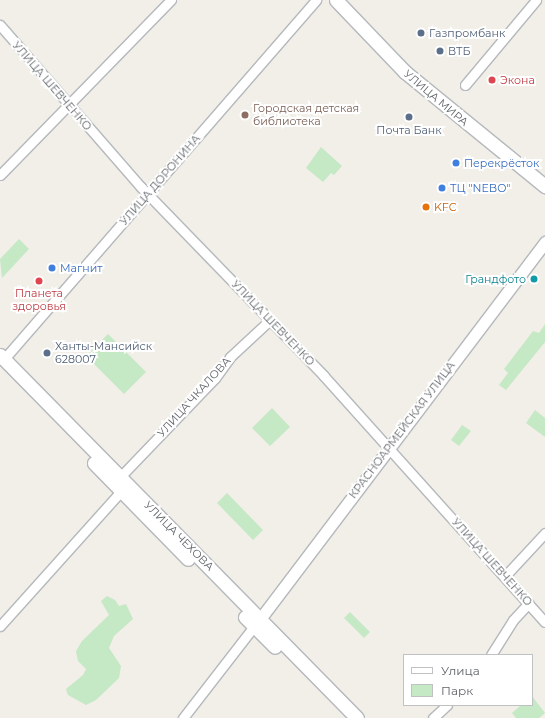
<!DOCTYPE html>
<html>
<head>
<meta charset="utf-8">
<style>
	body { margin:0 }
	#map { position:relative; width:545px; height:718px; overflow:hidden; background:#f1efe8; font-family:Montserrat,sans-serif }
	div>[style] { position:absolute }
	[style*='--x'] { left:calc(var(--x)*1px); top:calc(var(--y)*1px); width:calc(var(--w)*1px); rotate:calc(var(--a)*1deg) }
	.green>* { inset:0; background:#c5e8c5 }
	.roads { filter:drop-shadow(1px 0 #b5b8bc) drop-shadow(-1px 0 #b5b8bc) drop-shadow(0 1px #b5b8bc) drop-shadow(0 -1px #b5b8bc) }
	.minor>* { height:9px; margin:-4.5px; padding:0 4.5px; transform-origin:4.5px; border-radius:4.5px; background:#fff }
	.tertiary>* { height:11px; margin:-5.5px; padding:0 5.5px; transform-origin:5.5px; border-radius:5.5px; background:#fff }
	.secondary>* { height:13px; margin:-6.5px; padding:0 6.5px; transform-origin:6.5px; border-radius:6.5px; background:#fff }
	.dots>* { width:11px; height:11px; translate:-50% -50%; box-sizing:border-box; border:2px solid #fff; border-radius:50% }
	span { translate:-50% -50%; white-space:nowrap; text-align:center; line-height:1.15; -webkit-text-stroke:4px #fff; paint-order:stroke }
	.service-label { font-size:11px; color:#4e5e75 }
	.left { translate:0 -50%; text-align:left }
	.health-label { font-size:11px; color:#be3a42 }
	.street-label { font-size:11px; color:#5f6368 }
	.education-label { font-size:11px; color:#785e54 }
	.shop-label { font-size:11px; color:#366cbe }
	.food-label { font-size:11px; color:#c56008 }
	.culture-label { font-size:11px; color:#0d838f }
	.right { translate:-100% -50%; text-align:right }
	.legend { position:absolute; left:403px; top:654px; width:130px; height:52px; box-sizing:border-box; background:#fff; border:1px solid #bfc1c3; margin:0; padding:5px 7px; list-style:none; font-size:12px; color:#5f6368 }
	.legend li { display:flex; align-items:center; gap:8px; height:20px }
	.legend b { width:20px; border:1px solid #bfc1c3 }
</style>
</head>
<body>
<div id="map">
	<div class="green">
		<div style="clip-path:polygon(321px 147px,342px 166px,334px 175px,331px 173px,323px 182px,306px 168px)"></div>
		<div style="clip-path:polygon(19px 239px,29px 249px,2px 278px,0 259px)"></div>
		<div style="clip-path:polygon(545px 324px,545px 342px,506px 390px,499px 385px,508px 373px,504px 369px,533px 331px,539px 333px)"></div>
		<div style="clip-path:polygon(108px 334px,146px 372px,124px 394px,86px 356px)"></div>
		<div style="clip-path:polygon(272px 408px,290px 427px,270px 446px,252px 428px)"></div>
		<div style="clip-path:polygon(535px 410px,545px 418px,545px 437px,526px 423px)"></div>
		<div style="clip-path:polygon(462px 425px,471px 431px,459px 446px,451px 440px)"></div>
		<div style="clip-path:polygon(227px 493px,263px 530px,253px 540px,217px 503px)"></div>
		<div style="clip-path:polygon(107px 596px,115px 600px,119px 606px,126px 604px,133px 619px,114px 636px,109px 648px,121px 666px,119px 678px,96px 700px,86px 705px,68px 695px,66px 689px,83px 675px,86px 669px,78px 661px,76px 651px,82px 641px,109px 615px,101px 601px)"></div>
		<div style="clip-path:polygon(350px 612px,370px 632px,364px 638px,344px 618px)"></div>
		<div style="clip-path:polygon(532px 696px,545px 713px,539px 718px,516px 718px,512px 713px,521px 705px,532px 705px)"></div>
	</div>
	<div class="roads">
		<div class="minor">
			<div style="--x:0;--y:25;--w:215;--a:49"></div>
			<div style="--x:141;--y:187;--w:262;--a:45.9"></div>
			<div style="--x:323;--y:375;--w:332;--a:48.1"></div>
			<div style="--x:465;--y:85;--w:111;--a:-50.1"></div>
			<div style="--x:0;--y:175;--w:245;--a:-45.7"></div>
			<div style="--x:4;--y:359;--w:476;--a:-49"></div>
			<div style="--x:120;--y:477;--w:137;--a:-46.2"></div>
			<div style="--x:215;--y:378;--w:26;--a:-54"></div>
			<div style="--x:230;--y:357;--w:54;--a:-42.8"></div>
			<div style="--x:505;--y:576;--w:59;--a:-47.1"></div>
			<div style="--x:0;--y:626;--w:181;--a:-48.1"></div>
			<div style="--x:491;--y:655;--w:41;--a:-57.8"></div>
			<div style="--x:513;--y:620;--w:23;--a:-47"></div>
			<div style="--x:183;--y:718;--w:116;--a:-52.3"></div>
			<div style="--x:433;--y:718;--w:19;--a:-43"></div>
		</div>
		<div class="tertiary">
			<div style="--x:260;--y:619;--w:473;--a:-52.9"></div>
		</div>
		<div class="secondary">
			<div style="--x:336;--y:0;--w:100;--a:46.2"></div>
			<div style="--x:405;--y:72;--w:181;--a:39.2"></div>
			<div style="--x:0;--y:355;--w:509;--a:45.48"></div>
			<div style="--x:94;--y:463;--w:134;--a:45.6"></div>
			<div style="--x:245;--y:617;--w:42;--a:45"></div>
		</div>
	</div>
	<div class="dots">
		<div style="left:421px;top:33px;background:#5c6f8a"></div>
		<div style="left:440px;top:51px;background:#5c6f8a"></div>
		<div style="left:492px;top:80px;background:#e0444e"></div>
		<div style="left:245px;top:115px;background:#8d6e63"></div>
		<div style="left:409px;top:117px;background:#5c6f8a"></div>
		<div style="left:456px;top:163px;background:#3f7fe0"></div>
		<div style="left:442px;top:188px;background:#3f7fe0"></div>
		<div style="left:426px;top:207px;background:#e8710a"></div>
		<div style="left:52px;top:268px;background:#3f7fe0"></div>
		<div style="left:534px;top:279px;background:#0f9aa8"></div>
		<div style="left:39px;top:281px;background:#e0444e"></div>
		<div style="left:47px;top:353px;background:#5c6f8a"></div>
	</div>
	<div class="service-label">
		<span class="left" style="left:429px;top:33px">Газпромбанк</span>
		<span class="left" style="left:448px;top:51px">ВТБ</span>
		<span style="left:409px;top:130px">Почта Банк</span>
		<span class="left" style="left:55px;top:353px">Ханты-Мансийск<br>628007</span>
	</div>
	<div class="health-label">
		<span class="left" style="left:500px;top:80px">Экона</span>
		<span style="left:39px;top:300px">Планета<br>здоровья</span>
	</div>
	<div class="street-label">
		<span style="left:52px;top:86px;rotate:49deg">УЛИЦА ШЕВЧЕНКО</span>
		<span style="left:436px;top:98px;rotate:40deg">УЛИЦА МИРА</span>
		<span style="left:160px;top:180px;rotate:-49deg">УЛИЦА ДОРОНИНА</span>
		<span style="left:273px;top:323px;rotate:46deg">УЛИЦА ШЕВЧЕНКО</span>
		<span style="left:194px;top:397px;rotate:-48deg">УЛИЦА ЧКАЛОВА</span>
		<span style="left:402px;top:430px;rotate:-53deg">КРАСНОАРМЕЙСКАЯ УЛИЦА</span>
		<span style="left:179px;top:536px;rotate:45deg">УЛИЦА ЧЕХОВА</span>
		<span style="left:492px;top:562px;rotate:48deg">УЛИЦА ШЕВЧЕНКО</span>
	</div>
	<div class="education-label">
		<span class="left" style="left:253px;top:115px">Городская детская<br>библиотека</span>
	</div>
	<div class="shop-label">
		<span class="left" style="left:464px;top:163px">Перекрёсток</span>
		<span class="left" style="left:450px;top:188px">ТЦ "NEBO"</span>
		<span class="left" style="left:60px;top:268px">Магнит</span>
	</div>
	<div class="food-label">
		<span class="left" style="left:434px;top:207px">KFC</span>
	</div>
	<div class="culture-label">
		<span class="right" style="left:526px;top:279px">Грандфото</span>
	</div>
	<ul class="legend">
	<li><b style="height:5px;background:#fff"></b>Улица</li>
	<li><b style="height:11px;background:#c5e8c5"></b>Парк</li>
	</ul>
</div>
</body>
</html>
